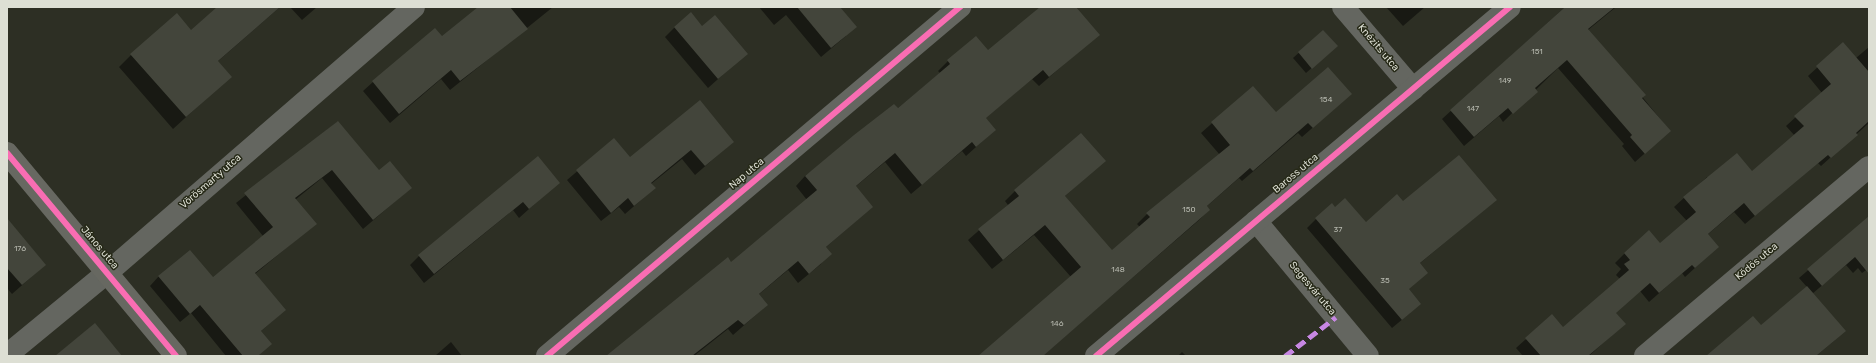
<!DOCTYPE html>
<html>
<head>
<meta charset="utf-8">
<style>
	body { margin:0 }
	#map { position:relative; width:1876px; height:363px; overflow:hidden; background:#2d2f24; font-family:Rubik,sans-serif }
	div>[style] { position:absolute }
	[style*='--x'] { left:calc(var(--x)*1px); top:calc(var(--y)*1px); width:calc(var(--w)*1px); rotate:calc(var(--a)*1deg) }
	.shadow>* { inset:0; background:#0007 }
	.building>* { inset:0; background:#43453b }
	.street>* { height:22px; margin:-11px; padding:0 11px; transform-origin:11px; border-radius:11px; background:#646660 }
	.secondary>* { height:22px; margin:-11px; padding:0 11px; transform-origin:11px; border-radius:11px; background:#676861 }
	.quiet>* { height:5px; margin-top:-2.5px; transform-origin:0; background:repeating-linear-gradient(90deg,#c787e3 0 10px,transparent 0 15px) }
	.cycleway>* { height:6px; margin:-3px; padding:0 3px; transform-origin:3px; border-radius:3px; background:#f96db3 }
	span { translate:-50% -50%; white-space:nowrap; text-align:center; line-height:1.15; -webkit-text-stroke:3px #262917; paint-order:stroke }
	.number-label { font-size:8px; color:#b6b8ae }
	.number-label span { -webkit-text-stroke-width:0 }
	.street-label { font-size:10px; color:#dddfd4 }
	.frame { position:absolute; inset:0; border:8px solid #dddfd4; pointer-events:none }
</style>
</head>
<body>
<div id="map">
	<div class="shadow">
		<div style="clip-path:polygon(219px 7px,280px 7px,217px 62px,230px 77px,173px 129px,119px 67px,131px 55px,191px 31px)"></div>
		<div style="clip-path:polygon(290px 7px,317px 7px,302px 20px)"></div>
		<div style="clip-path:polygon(480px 7px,553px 7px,450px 90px,441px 79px,390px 123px,363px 91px,373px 82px,442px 38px)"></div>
		<div style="clip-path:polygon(759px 7px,839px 7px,846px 36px,821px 57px,786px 15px,774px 25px)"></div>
		<div style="clip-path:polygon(1042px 7px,1079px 7px,1076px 9px,1098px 35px,1039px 86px,1032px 79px,985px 118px,995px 130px,966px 156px,962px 151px,911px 194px,885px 162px,855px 187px,872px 207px,825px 248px,821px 264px,798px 283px,788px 270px,758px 295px,767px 305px,733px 335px,728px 329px,694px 356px,608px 356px,731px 263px,807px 200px,796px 186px,805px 176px,897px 109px,940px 73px,938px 71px,948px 61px,988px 52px)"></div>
		<div style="clip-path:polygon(1386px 7px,1425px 7px,1403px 26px)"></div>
		<div style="clip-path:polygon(1565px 7px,1616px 7px,1588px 30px,1670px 131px,1635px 162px,1622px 146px,1624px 144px,1558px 68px,1503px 122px,1499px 116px,1464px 146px,1442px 119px)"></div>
		<div style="clip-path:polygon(675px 27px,702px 27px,746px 54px,708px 88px,665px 37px)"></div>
		<div style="clip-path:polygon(1323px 31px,1331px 51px,1306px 73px,1293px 58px)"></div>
		<div style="clip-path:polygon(1843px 44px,1856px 58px,1869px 47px,1869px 123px,1821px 166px,1818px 163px,1745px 224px,1734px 212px,1707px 235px,1708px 256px,1685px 277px,1682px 273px,1649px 302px,1640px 291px,1615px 313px,1624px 324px,1589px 356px,1523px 356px,1516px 348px,1552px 316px,1563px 328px,1620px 279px,1616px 275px,1621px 269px,1615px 263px,1625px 253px,1660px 245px,1687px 221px,1674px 207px,1707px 177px,1709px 179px,1752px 172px,1795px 136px,1786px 126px,1822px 93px,1808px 76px)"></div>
		<div style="clip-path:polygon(1253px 87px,1276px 114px,1351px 94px,1302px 137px,1298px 133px,1242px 181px,1239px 178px,1206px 207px,1209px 210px,1198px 221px,1042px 356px,979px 356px,1071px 277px,1034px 235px,992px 269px,968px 240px,1008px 205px,1005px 201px,1015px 191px,1104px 161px,1064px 197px,1112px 252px,1140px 227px,1137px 224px,1147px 214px,1220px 155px,1201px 133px)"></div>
		<div style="clip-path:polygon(337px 122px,379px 172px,411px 188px,363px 229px,322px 178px,295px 200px,315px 224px,255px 274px,285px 310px,260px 332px,270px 344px,258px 356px,226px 356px,191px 313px,180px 322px,150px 286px,159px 276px,212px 278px,263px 236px,236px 203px)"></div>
		<div style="clip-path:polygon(614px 140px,630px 158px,733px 142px,695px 175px,682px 159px,651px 184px,655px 188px,625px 214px,619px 207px,601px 221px,567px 180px)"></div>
		<div style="clip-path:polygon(558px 183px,519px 218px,513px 210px,424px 283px,410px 265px,419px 256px)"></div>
		<div style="clip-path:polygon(1496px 200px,1419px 264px,1408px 290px,1410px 313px,1392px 328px,1307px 228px,1316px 219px,1335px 209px,1366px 223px,1403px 202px)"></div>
		<div style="clip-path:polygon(1869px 218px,1869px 268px,1862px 273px,1858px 268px,1853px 273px,1846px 265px,1812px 294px,1835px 340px,1816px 356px,1708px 356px,1761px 327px,1807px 287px,1799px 278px)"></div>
		<div style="clip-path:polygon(7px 235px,45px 265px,12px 294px,7px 288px)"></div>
		<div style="clip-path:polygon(451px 342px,462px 356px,435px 356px)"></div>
		<div style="clip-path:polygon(1182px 352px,1186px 356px,1178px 356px)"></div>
	</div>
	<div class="building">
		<div style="clip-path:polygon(217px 7px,280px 7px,218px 61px,232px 77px,186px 117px,130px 54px,177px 13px,191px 30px)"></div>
		<div style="clip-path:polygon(478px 7px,510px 7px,528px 29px,460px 81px,451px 70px,399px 114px,372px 81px,435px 28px,442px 36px)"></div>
		<div style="clip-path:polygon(797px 7px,840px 7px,857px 27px,831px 48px)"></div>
		<div style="clip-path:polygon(1040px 7px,1076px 7px,1100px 35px,1049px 77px,1043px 70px,986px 118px,996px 130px,976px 147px,972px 142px,922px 185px,895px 153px,856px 186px,873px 207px,826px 247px,832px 254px,809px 274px,798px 261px,759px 294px,768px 305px,744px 325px,738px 320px,692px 356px,606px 356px,728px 257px,731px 262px,817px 190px,805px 176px,854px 135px,894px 104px,898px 108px,950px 64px,947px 60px,976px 36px,988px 50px)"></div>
		<div style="clip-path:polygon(1565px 7px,1615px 7px,1588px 29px,1646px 95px,1642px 98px,1671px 131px,1645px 154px,1630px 137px,1632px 135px,1567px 60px,1535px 88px,1538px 92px,1513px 114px,1508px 108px,1474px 137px,1450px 110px)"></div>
		<div style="clip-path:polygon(691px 12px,702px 26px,715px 15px,748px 54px,718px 79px,674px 27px)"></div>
		<div style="clip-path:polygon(1323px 30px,1338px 46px,1312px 69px,1298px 52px)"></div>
		<div style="clip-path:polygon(1843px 42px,1869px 72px,1869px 121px,1856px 133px,1858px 135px,1831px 158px,1828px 155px,1755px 216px,1744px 203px,1708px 234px,1719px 247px,1695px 268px,1692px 265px,1659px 293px,1650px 283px,1616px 313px,1626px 324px,1588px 356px,1541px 356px,1525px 338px,1552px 314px,1563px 327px,1629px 270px,1624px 264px,1630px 260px,1624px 253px,1649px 230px,1660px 243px,1696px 212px,1683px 197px,1737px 153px,1752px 171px,1804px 126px,1794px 116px,1831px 84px,1816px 66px)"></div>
		<div style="clip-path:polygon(1328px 67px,1352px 94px,1313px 128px,1308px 123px,1253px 171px,1250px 168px,1207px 206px,1210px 210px,1043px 356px,978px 356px,1081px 267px,1045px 225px,1003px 260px,978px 229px,1019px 196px,1014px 190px,1081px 133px,1106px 161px,1065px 196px,1112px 250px,1150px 217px,1146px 213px,1230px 145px,1211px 122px,1253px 86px,1276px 112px)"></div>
		<div style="clip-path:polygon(700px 100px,734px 142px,705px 166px,691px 150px,651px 183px,656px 188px,634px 206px,628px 198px,611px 213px,576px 170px,614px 138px,630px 157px)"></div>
		<div style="clip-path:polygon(338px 121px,379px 170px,390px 161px,412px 188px,373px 220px,332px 170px,295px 198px,317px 224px,255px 273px,286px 310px,261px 331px,272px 344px,258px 356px,243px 356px,200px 305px,190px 314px,158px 276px,190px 250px,213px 277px,273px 227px,244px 193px)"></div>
		<div style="clip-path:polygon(1459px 155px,1497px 200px,1420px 263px,1428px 273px,1409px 289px,1421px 304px,1402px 320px,1315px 218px,1332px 203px,1335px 207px,1345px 198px,1366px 222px,1397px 194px,1403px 201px)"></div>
		<div style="clip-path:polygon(538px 156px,560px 183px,529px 209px,523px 202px,434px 274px,418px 255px)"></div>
		<div style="clip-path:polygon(1869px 216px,1869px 274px,1855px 257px,1822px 286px,1807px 269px)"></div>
		<div style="clip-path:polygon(7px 218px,46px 265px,22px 285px,7px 268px)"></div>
		<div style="clip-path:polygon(1807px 286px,1846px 331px,1816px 356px,1706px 356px,1753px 316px,1761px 325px)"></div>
		<div style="clip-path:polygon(95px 323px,122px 356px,55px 356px)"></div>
	</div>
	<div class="street">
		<div style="--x:1343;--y:7;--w:108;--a:49.5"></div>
		<div style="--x:1256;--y:221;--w:175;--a:50.3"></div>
		<div style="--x:7;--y:355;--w:129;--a:-39.4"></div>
		<div style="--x:107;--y:273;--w:406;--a:-40.9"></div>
		<div style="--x:547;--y:356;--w:541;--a:-40.2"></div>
		<div style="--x:1096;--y:356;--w:541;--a:-40.13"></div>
		<div style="--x:1645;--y:356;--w:293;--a:-40.2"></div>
	</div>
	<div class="secondary">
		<div style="--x:7;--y:153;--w:264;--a:50.2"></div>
	</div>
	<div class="quiet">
		<div style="--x:1285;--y:356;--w:64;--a:-37.4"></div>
	</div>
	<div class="cycleway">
		<div style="--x:7;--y:153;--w:264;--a:50.2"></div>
		<div style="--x:547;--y:356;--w:541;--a:-40.2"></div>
		<div style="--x:1096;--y:356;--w:541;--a:-40.13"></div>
	</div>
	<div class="number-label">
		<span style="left:1537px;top:52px">151</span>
		<span style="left:1505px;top:81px">149</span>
		<span style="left:1326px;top:100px">154</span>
		<span style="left:1473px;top:109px">147</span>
		<span style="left:1189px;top:210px">150</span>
		<span style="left:1338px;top:230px">37</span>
		<span style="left:20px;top:249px">176</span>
		<span style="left:1118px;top:270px">148</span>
		<span style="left:1385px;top:281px">35</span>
		<span style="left:1057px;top:324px">146</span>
	</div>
	<div class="street-label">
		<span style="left:1378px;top:48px;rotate:50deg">Knézits utca</span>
		<span style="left:747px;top:174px;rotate:-40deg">Nap utca</span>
		<span style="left:1296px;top:174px;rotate:-40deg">Baross utca</span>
		<span style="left:211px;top:182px;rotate:-41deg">Vörösmarty utca</span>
		<span style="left:99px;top:248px;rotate:50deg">János utca</span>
		<span style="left:1757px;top:262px;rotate:-40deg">Ködös utca</span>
		<span style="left:1312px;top:289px;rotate:50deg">Segesvár utca</span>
	</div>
	<div class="frame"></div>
</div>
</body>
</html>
